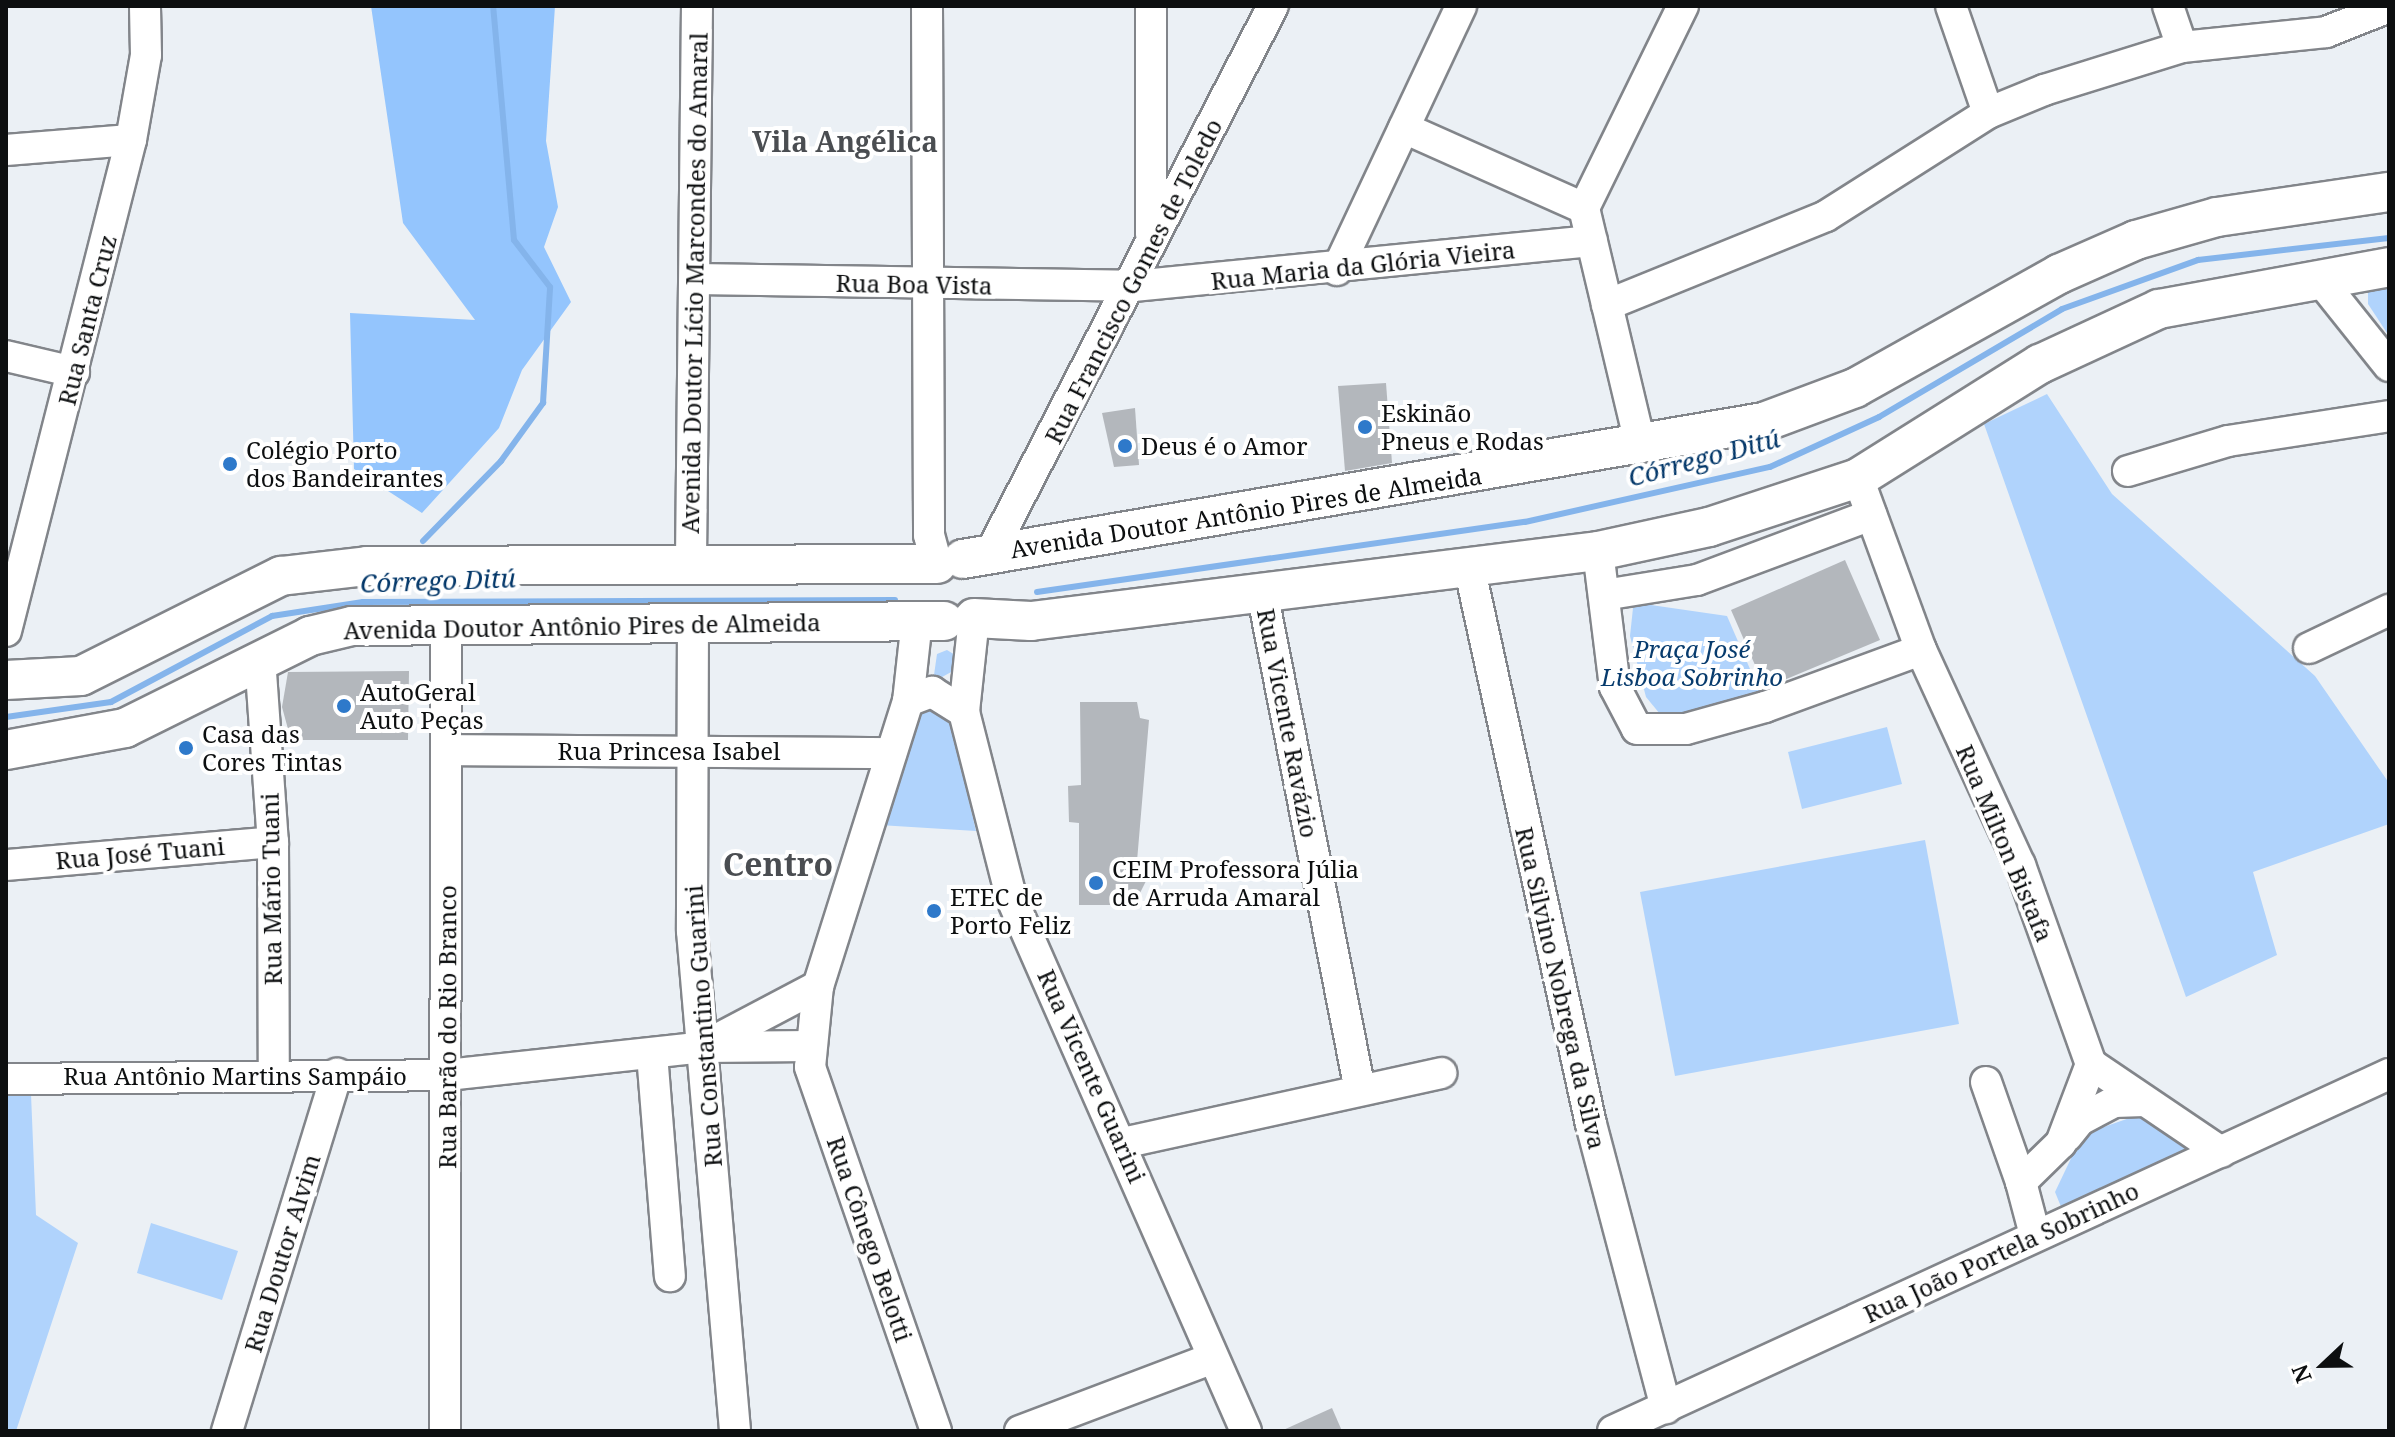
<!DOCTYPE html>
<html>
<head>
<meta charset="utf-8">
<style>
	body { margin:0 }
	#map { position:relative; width:2395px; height:1437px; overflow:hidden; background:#ebf0f5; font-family:"Noto Serif",serif }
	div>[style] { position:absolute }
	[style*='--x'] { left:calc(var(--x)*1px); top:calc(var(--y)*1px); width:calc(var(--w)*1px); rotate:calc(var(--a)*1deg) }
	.green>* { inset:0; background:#b0d3fc }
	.forest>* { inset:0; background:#94c5fd }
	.stream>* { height:6px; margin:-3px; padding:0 3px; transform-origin:3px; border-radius:3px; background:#84b4eb }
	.building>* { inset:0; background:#b3b7bc }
	.roads { filter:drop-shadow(2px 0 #82858a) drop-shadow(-2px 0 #82858a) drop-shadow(0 2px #82858a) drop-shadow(0 -2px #82858a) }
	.minor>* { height:30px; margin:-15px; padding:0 15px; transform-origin:15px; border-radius:15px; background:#fff }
	.major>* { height:38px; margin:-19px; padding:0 19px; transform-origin:19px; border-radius:19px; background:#fff }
	.dots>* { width:22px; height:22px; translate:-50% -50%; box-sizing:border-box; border:4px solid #fff; border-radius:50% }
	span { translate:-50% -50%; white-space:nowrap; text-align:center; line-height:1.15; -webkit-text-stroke:8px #fff; paint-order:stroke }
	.street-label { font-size:24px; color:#0d0f10 }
	.poi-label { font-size:24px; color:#0d0f10 }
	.left { translate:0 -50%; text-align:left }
	.park-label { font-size:24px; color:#073b6d; font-style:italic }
	.water-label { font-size:26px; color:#033769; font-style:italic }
	.quarter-label { font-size:28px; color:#4a4d51; font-weight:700 }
	.district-label { font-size:32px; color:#4a4d51; font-weight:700 }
	.frame { position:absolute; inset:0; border:8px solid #0d0f10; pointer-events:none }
	.north { position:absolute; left:2283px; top:1325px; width:80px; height:80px; -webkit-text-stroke:6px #fff; paint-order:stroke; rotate:248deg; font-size:22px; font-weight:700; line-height:32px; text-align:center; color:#0d0f10 }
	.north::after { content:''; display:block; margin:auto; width:28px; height:36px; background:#0d0f10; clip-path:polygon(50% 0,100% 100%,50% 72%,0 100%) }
</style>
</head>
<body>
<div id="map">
	<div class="green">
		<div style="clip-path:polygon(2389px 282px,2389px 336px,2368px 304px,2368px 288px)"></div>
		<div style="clip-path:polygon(2047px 394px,2112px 494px,2315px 676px,2389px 783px,2389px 824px,2253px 872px,2277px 955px,2186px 997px,1984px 424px)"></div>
		<div style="clip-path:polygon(1644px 604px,1727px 616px,1760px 692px,1695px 715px,1660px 714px,1646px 697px,1630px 636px,1633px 608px)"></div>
		<div style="clip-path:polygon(947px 650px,955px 655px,953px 671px,933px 682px,937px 654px)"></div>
		<div style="clip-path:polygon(920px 705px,949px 715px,976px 831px,879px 825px)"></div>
		<div style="clip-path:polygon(1887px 727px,1902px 784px,1802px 809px,1788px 752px)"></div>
		<div style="clip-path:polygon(1925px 840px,1959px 1024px,1675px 1076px,1640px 892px)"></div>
		<div style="clip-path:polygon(31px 1094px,36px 1215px,78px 1243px,16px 1431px,6px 1431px,6px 1095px)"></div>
		<div style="clip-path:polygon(2144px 1113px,2170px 1125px,2196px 1156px,2064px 1214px,2055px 1192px,2075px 1150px,2095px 1130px)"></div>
		<div style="clip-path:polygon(151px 1223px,238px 1251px,222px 1300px,137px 1273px)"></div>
	</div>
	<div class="forest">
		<div style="clip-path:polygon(371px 6px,555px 6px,546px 141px,558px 207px,544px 247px,571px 302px,522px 370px,499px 428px,422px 513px,354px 469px,350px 313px,475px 320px,403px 223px)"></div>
	</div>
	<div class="stream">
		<div style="--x:423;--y:541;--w:112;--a:-45.7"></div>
		<div style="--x:501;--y:461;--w:72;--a:-54.1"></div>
		<div style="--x:543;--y:403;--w:116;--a:-86.5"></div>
		<div style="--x:550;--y:287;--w:59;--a:-127.5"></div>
		<div style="--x:514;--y:240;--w:235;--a:-95.1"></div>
		<div style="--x:1037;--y:592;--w:493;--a:-8.2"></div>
		<div style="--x:1525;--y:522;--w:251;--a:-12.7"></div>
		<div style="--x:1770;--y:467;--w:120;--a:-24.6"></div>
		<div style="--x:1879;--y:417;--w:212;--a:-30.5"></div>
		<div style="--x:2062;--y:309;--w:145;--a:-19.8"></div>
		<div style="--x:2198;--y:260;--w:192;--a:-6.6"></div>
		<div style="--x:6;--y:717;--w:106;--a:-8.1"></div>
		<div style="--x:111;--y:702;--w:183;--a:-28.1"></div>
		<div style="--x:272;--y:616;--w:92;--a:-8.7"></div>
		<div style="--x:363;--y:602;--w:532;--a:-0.22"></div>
	</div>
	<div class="building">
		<div style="clip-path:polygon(1386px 383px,1392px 463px,1345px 471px,1338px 386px)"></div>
		<div style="clip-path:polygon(1135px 408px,1139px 465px,1114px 467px,1102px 413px)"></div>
		<div style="clip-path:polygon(1845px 560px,1880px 640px,1765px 688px,1731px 610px)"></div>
		<div style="clip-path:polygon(409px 671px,408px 740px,291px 740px,282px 707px,288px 672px)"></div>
		<div style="clip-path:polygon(1080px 702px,1137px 702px,1140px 718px,1149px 720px,1136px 873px,1150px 873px,1134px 905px,1079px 905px,1079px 823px,1069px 822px,1068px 786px,1081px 785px)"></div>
		<div style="clip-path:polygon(1332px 1408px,1342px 1431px,1281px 1431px)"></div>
	</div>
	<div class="roads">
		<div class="minor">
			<div style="--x:927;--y:6;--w:529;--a:89.78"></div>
			<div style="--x:929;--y:535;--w:30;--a:75"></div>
			<div style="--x:1151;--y:6;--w:229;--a:90"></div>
			<div style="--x:1951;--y:6;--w:113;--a:70.9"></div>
			<div style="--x:2168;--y:6;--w:43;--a:71.1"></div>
			<div style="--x:1404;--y:128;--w:197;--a:24"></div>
			<div style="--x:6;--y:150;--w:125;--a:-4.6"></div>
			<div style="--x:1584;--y:208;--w:246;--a:76.6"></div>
			<div style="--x:1584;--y:208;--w:225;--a:-63.9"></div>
			<div style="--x:1337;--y:270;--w:292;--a:-64.8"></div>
			<div style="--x:2318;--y:277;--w:114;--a:51.4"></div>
			<div style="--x:695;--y:279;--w:438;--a:0.9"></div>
			<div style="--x:1133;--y:286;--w:461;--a:-5.6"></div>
			<div style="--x:1607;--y:305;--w:236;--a:-22.1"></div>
			<div style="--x:1826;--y:216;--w:192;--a:-32.4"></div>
			<div style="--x:1988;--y:113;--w:61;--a:-22.3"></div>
			<div style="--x:2044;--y:90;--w:145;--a:-17.3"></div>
			<div style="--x:2182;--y:47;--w:145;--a:-5.9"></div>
			<div style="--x:2326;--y:32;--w:68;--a:-21.6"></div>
			<div style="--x:6;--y:356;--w:70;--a:13.2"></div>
			<div style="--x:2128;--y:471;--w:104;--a:-16.7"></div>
			<div style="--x:2228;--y:441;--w:163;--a:-8.8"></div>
			<div style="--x:1858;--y:478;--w:183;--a:69.9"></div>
			<div style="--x:1921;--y:650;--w:237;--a:65.3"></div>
			<div style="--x:2020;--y:865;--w:211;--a:70.4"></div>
			<div style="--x:2091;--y:1064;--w:157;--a:34.1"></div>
			<div style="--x:1598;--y:551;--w:137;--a:82.9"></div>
			<div style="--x:1615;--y:687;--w:47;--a:62.4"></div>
			<div style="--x:1637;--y:729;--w:49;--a:0"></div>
			<div style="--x:1686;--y:729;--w:82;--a:-15.6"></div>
			<div style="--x:1765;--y:707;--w:166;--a:-20.1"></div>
			<div style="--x:990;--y:554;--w:617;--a:-62.69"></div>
			<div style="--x:691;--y:560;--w:554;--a:-89.38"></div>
			<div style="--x:1469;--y:566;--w:571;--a:77.67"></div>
			<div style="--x:1591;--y:1124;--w:294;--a:75.2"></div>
			<div style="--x:1262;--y:592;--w:508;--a:78.87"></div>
			<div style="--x:1604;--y:595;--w:94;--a:-9.2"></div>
			<div style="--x:1697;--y:580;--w:186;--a:-20.5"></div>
			<div style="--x:974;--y:618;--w:95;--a:96.1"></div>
			<div style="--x:964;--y:712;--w:191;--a:75.7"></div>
			<div style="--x:1011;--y:897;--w:583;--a:66.25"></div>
			<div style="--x:693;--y:620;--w:311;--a:90.2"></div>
			<div style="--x:692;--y:931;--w:502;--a:85.08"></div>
			<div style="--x:917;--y:620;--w:81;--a:96.3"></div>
			<div style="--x:908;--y:701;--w:299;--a:107.5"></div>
			<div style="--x:818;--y:986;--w:81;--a:95.6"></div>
			<div style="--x:810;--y:1067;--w:385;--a:70.9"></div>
			<div style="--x:6;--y:631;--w:507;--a:-75.72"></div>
			<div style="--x:131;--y:140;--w:86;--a:-80"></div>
			<div style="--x:146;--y:55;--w:49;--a:-91.2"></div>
			<div style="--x:2309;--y:648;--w:89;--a:-25.4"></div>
			<div style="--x:260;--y:658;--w:184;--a:86"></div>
			<div style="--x:273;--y:842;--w:230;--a:89.8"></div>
			<div style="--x:908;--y:701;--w:26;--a:-21"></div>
			<div style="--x:932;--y:692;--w:38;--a:32"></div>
			<div style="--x:447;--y:750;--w:444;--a:0.4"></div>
			<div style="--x:6;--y:865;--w:268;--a:-4.9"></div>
			<div style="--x:712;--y:1042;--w:120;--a:-27.8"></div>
			<div style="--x:652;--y:1054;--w:223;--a:85.4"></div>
			<div style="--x:6;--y:1079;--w:441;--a:-0.5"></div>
			<div style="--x:447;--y:1075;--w:258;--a:-6.2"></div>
			<div style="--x:703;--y:1047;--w:108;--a:-0.5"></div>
			<div style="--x:1986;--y:1082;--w:106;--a:70.7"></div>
			<div style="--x:2067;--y:1136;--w:21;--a:-51"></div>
			<div style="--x:2080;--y:1120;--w:38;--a:-28"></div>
			<div style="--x:2114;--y:1102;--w:30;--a:-2"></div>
			<div style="--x:1123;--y:1143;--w:326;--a:-12.4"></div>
			<div style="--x:2035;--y:1235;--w:55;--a:-104.8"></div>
			<div style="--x:2021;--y:1182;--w:56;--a:-44.3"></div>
			<div style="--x:2061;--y:1143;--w:85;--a:-69.2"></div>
			<div style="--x:227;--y:1431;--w:374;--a:-72.9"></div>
			<div style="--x:445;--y:1431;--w:807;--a:-89.93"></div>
			<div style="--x:1020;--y:1431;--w:204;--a:-20.7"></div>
			<div style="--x:1613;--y:1431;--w:854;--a:-24.7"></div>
		</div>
		<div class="major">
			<div style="--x:963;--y:559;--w:813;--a:-9.71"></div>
			<div style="--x:1764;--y:422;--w:97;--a:-20.5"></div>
			<div style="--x:1855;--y:388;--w:234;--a:-29.2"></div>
			<div style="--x:2059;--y:274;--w:84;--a:-23.8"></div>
			<div style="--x:2136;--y:240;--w:84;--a:-15.9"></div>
			<div style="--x:2217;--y:217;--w:174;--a:-8.3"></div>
			<div style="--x:974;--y:618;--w:57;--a:3"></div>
			<div style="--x:1031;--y:621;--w:571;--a:-7.04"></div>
			<div style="--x:1598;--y:551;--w:114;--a:-12.2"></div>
			<div style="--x:1709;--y:527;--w:157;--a:-18.2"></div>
			<div style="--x:1858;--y:478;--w:215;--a:-32.1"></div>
			<div style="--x:2040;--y:364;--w:131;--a:-24.8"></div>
			<div style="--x:2159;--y:309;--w:234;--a:-10.3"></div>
			<div style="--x:6;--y:680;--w:75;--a:-3.1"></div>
			<div style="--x:81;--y:676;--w:224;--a:-26.6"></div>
			<div style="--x:281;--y:576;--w:87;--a:-6.6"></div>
			<div style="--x:367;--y:566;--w:570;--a:-0.2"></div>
			<div style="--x:6;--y:750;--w:121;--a:-10.5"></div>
			<div style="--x:125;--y:728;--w:207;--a:-26.4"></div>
			<div style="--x:310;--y:636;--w:43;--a:-13.4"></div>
			<div style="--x:352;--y:626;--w:592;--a:-0.48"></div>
		</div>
	</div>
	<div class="dots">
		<div style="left:1365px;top:427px;background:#2e79ca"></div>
		<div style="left:1125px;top:446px;background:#2e79ca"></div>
		<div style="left:230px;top:464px;background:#2e79ca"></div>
		<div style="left:344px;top:706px;background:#2e79ca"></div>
		<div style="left:186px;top:748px;background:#2e79ca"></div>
		<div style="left:1096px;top:883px;background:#2e79ca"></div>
		<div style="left:934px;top:911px;background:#2e79ca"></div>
	</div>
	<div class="street-label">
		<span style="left:1363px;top:265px;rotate:-6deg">Rua Maria da Glória Vieira</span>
		<span style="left:1133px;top:281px;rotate:-63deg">Rua Francisco Gomes de Toledo</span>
		<span style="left:694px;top:283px;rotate:-89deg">Avenida Doutor Lício Marcondes do Amaral</span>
		<span style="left:914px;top:284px;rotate:1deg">Rua Boa Vista</span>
		<span style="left:87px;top:320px;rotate:-76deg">Rua Santa Cruz</span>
		<span style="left:1246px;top:512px;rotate:-9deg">Avenida Doutor Antônio Pires de Almeida</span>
		<span style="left:582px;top:626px;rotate:-1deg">Avenida Doutor Antônio Pires de Almeida</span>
		<span style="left:1288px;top:723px;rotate:79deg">Rua Vicente Ravázio</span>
		<span style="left:669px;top:751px">Rua Princesa Isabel</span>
		<span style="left:2005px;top:843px;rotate:67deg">Rua Milton Bistafa</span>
		<span style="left:140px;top:853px;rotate:-5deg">Rua José Tuani</span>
		<span style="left:271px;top:889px;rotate:-91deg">Rua Mário Tuani</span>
		<span style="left:1561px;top:988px;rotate:77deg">Rua Silvino Nobrega da Silva</span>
		<span style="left:703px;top:1026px;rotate:-94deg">Rua Constantino Guarini</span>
		<span style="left:447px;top:1027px;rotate:-90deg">Rua Barão do Rio Branco</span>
		<span style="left:235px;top:1076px">Rua Antônio Martins Sampáio</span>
		<span style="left:1092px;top:1076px;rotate:66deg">Rua Vicente Guarini</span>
		<span style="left:870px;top:1239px;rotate:71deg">Rua Cônego Belotti</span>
		<span style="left:2001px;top:1252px;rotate:-25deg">Rua João Portela Sobrinho</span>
		<span style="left:282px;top:1253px;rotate:-73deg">Rua Doutor Alvim</span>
	</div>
	<div class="poi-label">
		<span class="left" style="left:1381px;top:427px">Eskinão<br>Pneus e Rodas</span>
		<span class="left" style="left:1141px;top:446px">Deus é o Amor</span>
		<span class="left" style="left:246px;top:464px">Colégio Porto<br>dos Bandeirantes</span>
		<span class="left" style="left:360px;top:706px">AutoGeral<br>Auto Peças</span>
		<span class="left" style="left:202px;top:748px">Casa das<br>Cores Tintas</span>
		<span class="left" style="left:1112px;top:883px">CEIM Professora Júlia<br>de Arruda Amaral</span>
		<span class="left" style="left:950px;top:911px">ETEC de<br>Porto Feliz</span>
	</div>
	<div class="park-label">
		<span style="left:1692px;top:663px">Praça José<br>Lisboa Sobrinho</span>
	</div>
	<div class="water-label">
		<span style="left:1704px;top:458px;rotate:-15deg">Córrego Ditú</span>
		<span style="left:438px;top:581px;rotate:-2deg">Córrego Ditú</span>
	</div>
	<div class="quarter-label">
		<span style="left:845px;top:141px">Vila Angélica</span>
	</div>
	<div class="district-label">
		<span style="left:778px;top:864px">Centro</span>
	</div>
	<div class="frame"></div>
	<div class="north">N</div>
</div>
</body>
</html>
